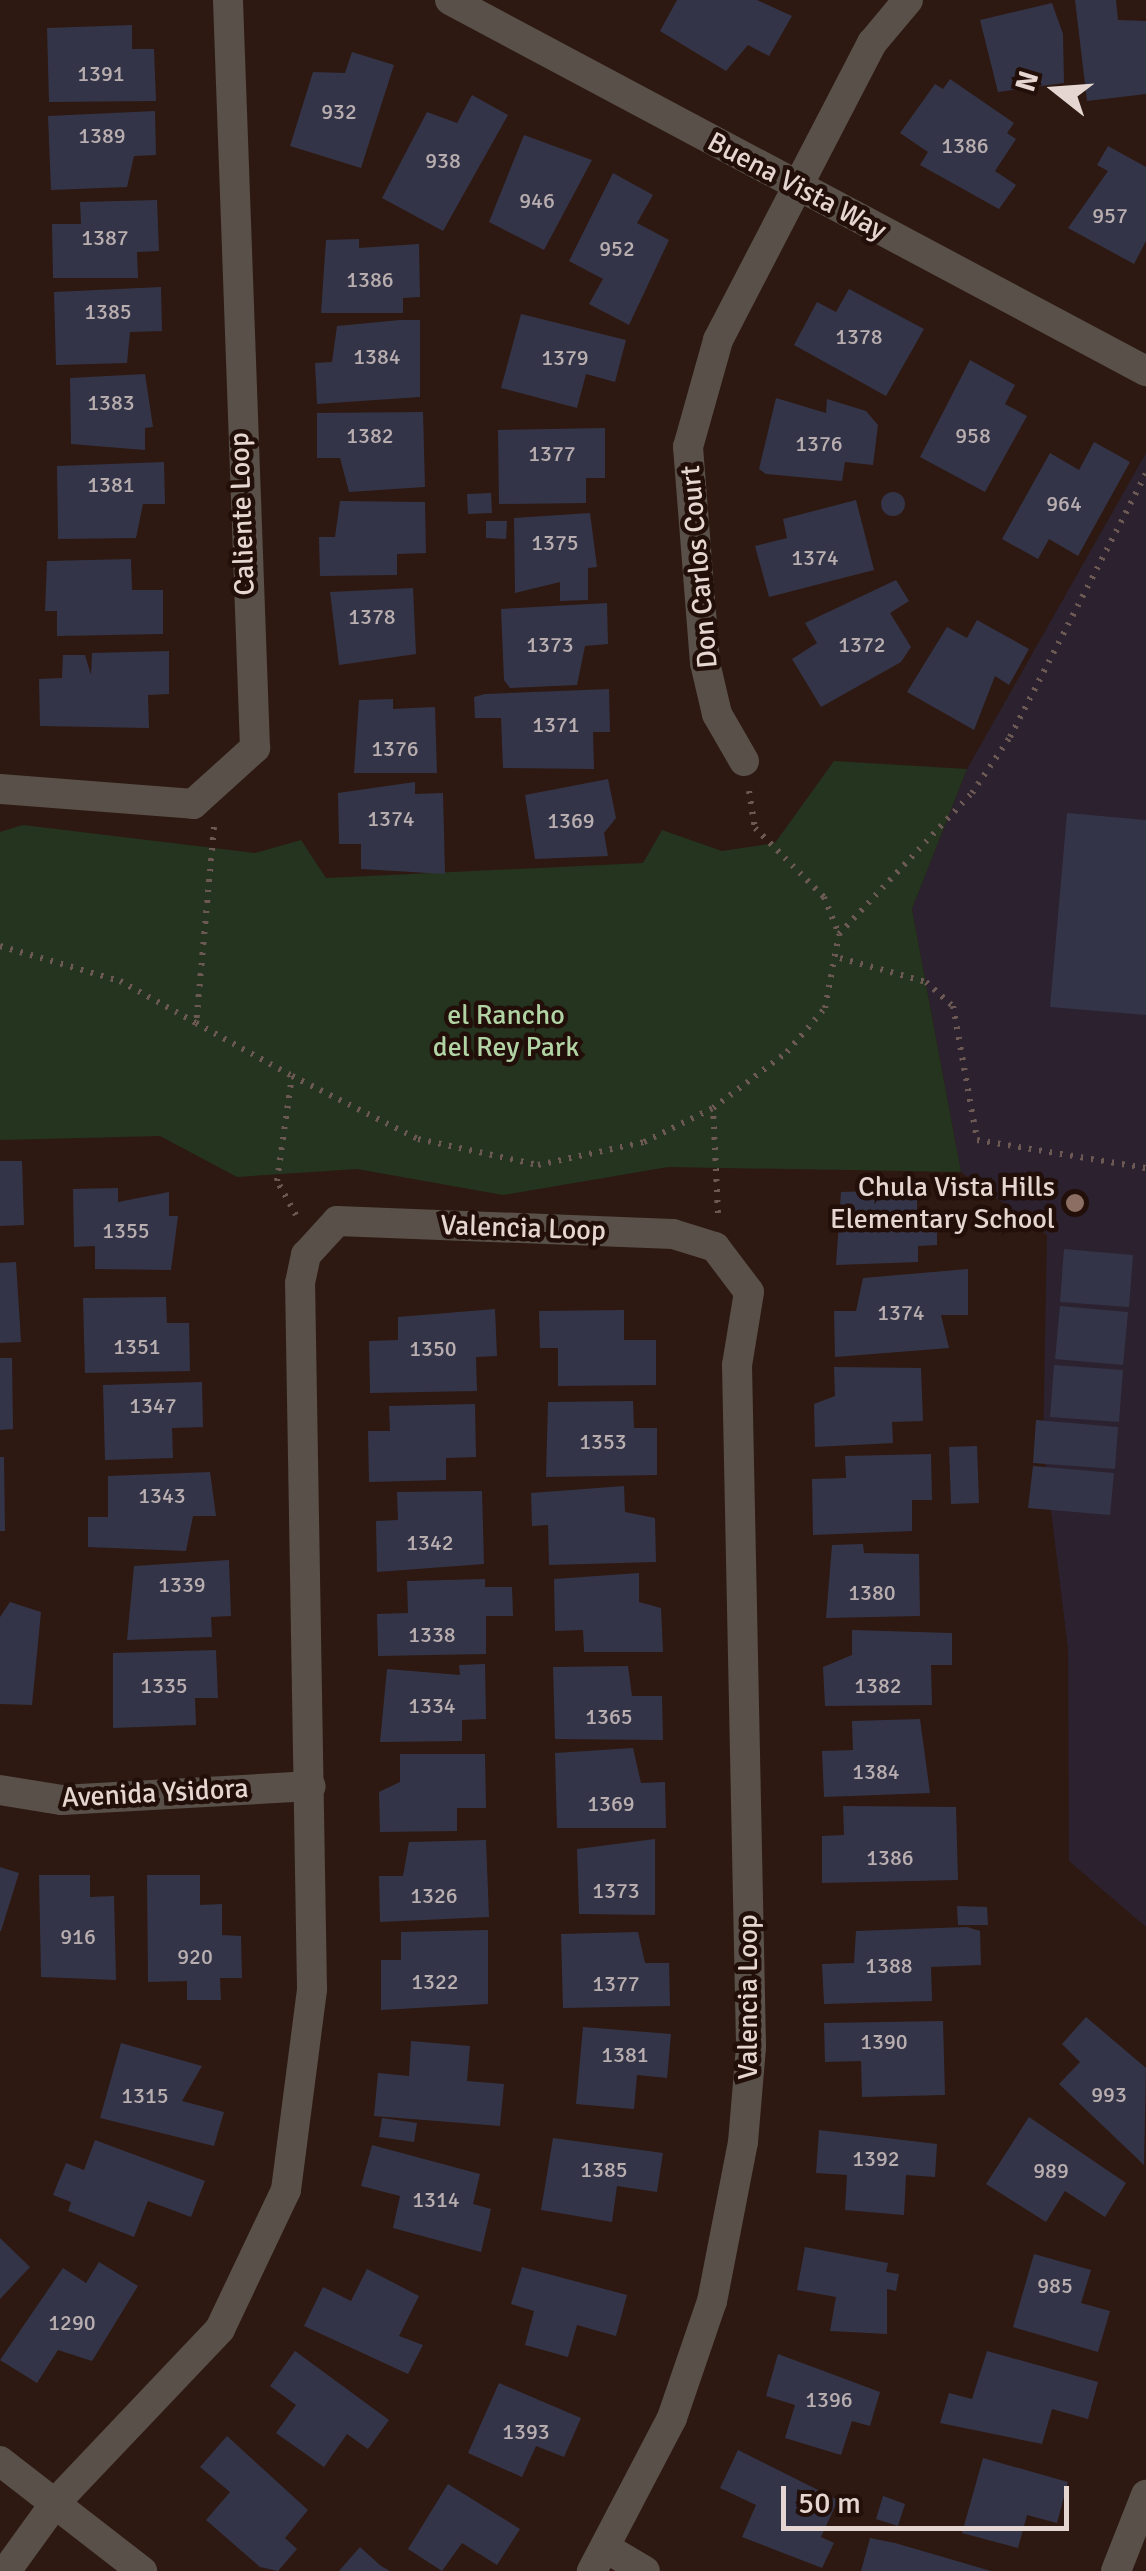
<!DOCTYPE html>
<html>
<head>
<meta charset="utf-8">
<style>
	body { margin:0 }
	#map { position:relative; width:1146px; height:2571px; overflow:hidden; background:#2d1911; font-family:Signika,sans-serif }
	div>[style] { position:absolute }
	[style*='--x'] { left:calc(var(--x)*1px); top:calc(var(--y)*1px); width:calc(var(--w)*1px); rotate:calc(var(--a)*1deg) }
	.education>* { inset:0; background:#2c212f }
	.green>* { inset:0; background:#24341e }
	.building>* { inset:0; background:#343448 }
	.round { border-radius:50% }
	.path>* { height:6px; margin-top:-3px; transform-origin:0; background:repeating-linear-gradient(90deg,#6c5953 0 2.5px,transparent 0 10.5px) }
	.minor>* { height:30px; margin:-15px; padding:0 15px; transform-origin:15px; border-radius:15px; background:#585049 }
	.dots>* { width:28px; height:28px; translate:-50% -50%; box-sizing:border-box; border:5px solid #230f09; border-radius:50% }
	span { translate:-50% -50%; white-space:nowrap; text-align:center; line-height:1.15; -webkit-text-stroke:9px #230f09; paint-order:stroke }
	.number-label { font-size:22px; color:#b9aeaf }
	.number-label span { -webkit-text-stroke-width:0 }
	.street-label { font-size:28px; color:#e5d6d1 }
	.park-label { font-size:28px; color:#b1d4a5 }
	.poi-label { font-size:28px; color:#e5d6d1 }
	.right { translate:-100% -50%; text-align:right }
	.north { position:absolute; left:1006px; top:40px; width:100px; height:100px; -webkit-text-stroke:8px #230f09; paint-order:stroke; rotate:287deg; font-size:28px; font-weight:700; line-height:40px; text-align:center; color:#e5d6d1 }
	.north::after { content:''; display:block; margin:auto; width:35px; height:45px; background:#e5d6d1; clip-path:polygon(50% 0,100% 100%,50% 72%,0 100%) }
	.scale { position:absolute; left:781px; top:2486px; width:288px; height:45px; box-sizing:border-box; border:5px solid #e5d6d1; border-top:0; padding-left:12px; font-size:30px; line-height:35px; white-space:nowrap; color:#e5d6d1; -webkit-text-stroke:8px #230f09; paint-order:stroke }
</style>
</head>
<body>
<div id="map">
	<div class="education">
		<div style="clip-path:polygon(1146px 453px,1146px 1927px,1069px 1861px,1068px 1649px,1043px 1445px,1047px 1235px,961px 1172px,912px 909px,967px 769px)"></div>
	</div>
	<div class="green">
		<div style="clip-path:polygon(834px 761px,967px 769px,912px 909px,961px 1172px,668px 1167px,503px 1195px,357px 1169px,237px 1177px,160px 1136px,0 1140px,0 832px,23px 825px,255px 853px,301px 840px,326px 878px,643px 863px,662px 830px,722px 851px,775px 843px)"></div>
	</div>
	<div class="building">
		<div style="clip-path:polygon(677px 0,757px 0,792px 16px,769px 56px,748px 45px,726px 71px,660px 31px)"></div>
		<div style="clip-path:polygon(1075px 0,1116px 0,1118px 20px,1146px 21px,1146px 94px,1087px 101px)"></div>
		<div style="clip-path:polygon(1052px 3px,1063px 34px,1064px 83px,998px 92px,980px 20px)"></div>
		<div style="clip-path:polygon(132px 25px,132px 49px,154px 49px,156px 101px,49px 102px,47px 28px)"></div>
		<div style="clip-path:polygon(352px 52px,394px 65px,361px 168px,290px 146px,313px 72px,345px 73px)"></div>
		<div style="clip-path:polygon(950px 79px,1014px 123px,1007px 133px,1016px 139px,995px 171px,1016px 185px,999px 209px,920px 165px,928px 152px,900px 133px,935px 84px,943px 89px)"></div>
		<div style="clip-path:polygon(472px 95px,508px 115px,443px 231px,382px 198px,427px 112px,457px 123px)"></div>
		<div style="clip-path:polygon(155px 111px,156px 155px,134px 156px,127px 187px,51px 190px,48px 116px)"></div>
		<div style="clip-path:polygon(524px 135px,592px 160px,544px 250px,489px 222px)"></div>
		<div style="clip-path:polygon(1108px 146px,1146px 167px,1146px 241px,1134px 264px,1068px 228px,1108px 171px,1097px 165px)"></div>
		<div style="clip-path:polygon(613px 173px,653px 195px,637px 223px,669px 240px,629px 325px,589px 304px,603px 279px,569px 261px)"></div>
		<div style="clip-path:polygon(157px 200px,159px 251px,137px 252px,138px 278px,53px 278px,52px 224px,81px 224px,80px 202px)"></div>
		<div style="clip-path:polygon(359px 239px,359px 248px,419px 244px,420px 297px,403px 298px,403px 313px,321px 313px,326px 240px)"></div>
		<div style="clip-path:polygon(161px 287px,162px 331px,130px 332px,127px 363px,56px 365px,54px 292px)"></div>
		<div style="clip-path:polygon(849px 289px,924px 329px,886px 396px,794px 345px,817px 302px,836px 312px)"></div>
		<div style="clip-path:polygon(521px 314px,626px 340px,615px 382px,586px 374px,577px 408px,501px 388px)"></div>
		<div style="clip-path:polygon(400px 320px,420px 320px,420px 397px,317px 404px,315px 363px,332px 362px,337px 326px)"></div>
		<div style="clip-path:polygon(970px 360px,1015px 385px,1005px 404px,1027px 416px,985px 492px,920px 457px)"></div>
		<div style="clip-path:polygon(145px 374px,153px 427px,145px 428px,145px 450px,71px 444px,70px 378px)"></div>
		<div style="clip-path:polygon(776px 398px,826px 413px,827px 399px,866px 411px,878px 425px,873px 465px,845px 462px,842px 481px,766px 474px,759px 469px)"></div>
		<div style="clip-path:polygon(423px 412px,425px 487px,349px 492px,340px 458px,317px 458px,317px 413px)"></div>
		<div style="clip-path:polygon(605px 428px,605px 478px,586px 478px,586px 503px,499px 504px,498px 430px)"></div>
		<div style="clip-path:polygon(1094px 442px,1130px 462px,1078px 556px,1049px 539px,1038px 559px,1002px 539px,1050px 453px,1079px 470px)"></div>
		<div style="clip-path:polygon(164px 462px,165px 504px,143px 504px,136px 538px,58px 539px,57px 466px)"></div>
		<div class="round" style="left:881px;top:492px;width:24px;height:24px"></div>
		<div style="clip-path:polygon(491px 493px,492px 513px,468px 514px,467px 494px)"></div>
		<div style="clip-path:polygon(856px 500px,874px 570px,769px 597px,755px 546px,787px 538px,783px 519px)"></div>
		<div style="clip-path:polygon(340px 501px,425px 502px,426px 553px,397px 554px,397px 575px,320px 576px,319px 537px,335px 537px)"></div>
		<div style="clip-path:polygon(590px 513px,597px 567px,588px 568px,588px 600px,560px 601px,560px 582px,515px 593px,514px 518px)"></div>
		<div style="clip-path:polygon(486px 521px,507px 521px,506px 539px,486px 538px)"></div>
		<div style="clip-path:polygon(131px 559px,132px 590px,163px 590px,163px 634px,57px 636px,57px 611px,45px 611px,47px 561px)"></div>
		<div style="clip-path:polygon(896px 580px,909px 601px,890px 613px,911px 647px,901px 662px,821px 707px,792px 659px,817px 643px,805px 623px)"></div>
		<div style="clip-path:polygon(413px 588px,416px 654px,339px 665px,330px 592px)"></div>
		<div style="clip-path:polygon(607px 603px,608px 644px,585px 646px,577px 685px,510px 688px,504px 680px,501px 609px)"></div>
		<div style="clip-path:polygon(977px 620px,1029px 649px,1009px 685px,995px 676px,974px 730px,907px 692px,947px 627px,967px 638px)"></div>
		<div style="clip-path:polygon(169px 651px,169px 694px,148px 695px,149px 728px,40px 726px,39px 679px,62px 678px,63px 655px,85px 655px,91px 675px,92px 653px)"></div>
		<div style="clip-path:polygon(609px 689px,610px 732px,593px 732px,594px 769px,503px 768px,501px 718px,475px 718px,474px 697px,485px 694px)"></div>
		<div style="clip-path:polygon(393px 699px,393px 709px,435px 707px,437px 773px,354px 773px,359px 700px)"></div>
		<div style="clip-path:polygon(608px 779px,616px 818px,604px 833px,608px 856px,535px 859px,525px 795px)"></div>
		<div style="clip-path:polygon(415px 782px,415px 794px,443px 793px,445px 874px,361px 869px,361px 844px,339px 844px,338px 793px)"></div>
		<div style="clip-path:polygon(1067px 813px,1146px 820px,1146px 1015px,1050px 1007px)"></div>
		<div style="clip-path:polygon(0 1161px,22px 1161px,24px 1225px,0 1226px)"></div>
		<div style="clip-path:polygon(118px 1188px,118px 1202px,169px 1192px,169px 1216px,178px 1216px,171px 1270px,95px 1269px,95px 1246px,74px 1247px,73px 1189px)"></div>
		<div style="clip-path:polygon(872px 1191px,872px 1199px,917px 1198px,917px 1212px,937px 1212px,937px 1245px,918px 1246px,918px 1262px,836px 1265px,841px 1192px)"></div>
		<div style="clip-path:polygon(1064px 1249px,1133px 1255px,1129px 1307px,1060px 1302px)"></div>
		<div style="clip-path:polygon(16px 1262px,21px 1342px,0 1343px,0 1263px)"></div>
		<div style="clip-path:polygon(968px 1269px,968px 1315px,941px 1315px,949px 1348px,835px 1357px,834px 1311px,856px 1311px,863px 1278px)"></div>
		<div style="clip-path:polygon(166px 1297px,167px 1323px,189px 1323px,190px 1371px,85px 1373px,83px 1298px)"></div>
		<div style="clip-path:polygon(1060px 1306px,1128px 1312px,1123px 1365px,1055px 1359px)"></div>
		<div style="clip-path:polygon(495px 1309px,497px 1356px,476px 1357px,477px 1391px,370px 1393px,369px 1341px,398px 1340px,398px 1317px)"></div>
		<div style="clip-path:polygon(624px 1310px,624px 1340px,656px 1340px,656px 1385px,558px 1386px,558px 1348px,540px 1348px,539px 1311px)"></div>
		<div style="clip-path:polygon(0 1358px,12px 1358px,13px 1429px,0 1430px)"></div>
		<div style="clip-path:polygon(1054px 1365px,1123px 1370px,1119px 1422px,1050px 1417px)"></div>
		<div style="clip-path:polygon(834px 1367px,921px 1368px,923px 1421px,892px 1422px,893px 1443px,815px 1447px,814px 1404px,835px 1396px)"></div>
		<div style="clip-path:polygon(202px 1382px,203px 1427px,172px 1428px,173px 1458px,105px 1460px,103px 1385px)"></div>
		<div style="clip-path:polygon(633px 1401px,634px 1428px,657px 1428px,657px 1475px,546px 1477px,548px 1402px)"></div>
		<div style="clip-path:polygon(475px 1404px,476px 1457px,446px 1458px,446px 1480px,369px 1482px,368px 1431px,390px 1431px,389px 1406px)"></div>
		<div style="clip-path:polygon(1036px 1420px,1118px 1427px,1115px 1469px,1033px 1463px)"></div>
		<div style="clip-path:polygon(977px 1446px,979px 1503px,951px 1504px,949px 1447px)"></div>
		<div style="clip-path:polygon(931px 1454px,932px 1500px,912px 1500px,912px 1531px,813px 1535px,812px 1479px,846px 1478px,845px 1456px)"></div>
		<div style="clip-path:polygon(0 1457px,4px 1457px,5px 1531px,0 1531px)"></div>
		<div style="clip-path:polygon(1033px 1466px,1114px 1473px,1110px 1515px,1028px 1508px)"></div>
		<div style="clip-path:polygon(210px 1472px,216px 1516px,193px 1516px,186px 1551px,88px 1547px,88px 1517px,108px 1517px,108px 1476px)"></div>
		<div style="clip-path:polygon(624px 1486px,625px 1512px,655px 1518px,656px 1562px,549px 1565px,548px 1525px,532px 1526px,531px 1493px)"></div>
		<div style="clip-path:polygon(482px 1491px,484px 1564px,377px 1572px,376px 1521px,398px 1520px,397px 1492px)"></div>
		<div style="clip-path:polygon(863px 1544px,864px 1553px,919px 1554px,920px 1616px,826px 1618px,832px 1545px)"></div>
		<div style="clip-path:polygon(229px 1560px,231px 1616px,211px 1617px,212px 1637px,127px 1640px,134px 1566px)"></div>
		<div style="clip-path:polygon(639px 1573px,639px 1602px,661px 1608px,663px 1652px,584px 1652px,583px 1630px,555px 1631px,554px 1579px)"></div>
		<div style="clip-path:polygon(485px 1579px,485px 1587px,512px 1587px,513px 1616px,486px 1616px,486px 1654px,378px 1656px,377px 1614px,408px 1613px,407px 1581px)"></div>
		<div style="clip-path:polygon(10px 1602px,41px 1612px,32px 1705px,0 1704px,0 1617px)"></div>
		<div style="clip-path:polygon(852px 1630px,952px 1633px,952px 1665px,931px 1665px,932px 1705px,825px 1706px,823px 1667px,852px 1655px)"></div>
		<div style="clip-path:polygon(216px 1650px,218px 1698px,195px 1698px,196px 1725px,113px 1728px,113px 1653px)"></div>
		<div style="clip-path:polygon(485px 1664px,486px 1719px,462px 1720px,462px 1741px,380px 1742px,387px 1669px,460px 1675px,459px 1665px)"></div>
		<div style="clip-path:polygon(628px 1666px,632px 1696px,662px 1696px,663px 1740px,555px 1739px,553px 1667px)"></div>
		<div style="clip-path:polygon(920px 1719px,930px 1793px,824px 1797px,822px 1751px,853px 1750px,852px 1721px)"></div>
		<div style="clip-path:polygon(633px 1748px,641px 1783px,665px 1782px,666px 1828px,557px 1828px,555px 1753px)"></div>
		<div style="clip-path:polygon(400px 1754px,485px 1754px,486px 1808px,457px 1808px,457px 1831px,380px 1832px,379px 1792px,400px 1782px)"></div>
		<div style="clip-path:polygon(843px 1806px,956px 1807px,958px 1880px,822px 1883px,822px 1836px,844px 1835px)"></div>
		<div style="clip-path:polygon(655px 1839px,655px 1915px,579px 1914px,577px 1849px)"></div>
		<div style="clip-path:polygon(486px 1840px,489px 1917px,380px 1922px,379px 1876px,403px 1876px,409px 1842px)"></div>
		<div style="clip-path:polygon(0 1867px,19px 1873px,1px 1931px,0 1931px)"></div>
		<div style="clip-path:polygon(39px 1875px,90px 1875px,90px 1897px,114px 1896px,116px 1980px,41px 1977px)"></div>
		<div style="clip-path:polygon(147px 1875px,200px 1875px,200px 1905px,222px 1904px,222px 1935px,241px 1936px,242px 1978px,220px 1978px,221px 2000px,187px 2000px,187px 1981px,148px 1982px)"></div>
		<div style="clip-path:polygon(957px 1906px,987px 1907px,988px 1925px,958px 1925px)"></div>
		<div style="clip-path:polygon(967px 1927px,980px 1931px,981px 1965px,931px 1967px,932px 2001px,824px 2004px,822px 1964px,854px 1963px,856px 1931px)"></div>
		<div style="clip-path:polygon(488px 1930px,488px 2004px,381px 2010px,381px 1960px,401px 1960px,401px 1932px)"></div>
		<div style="clip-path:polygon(638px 1932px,645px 1963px,669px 1963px,670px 2006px,563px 2008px,561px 1934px)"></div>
		<div style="clip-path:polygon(1086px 2017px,1146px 2068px,1144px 2165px,1059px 2084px,1080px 2062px,1062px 2044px)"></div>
		<div style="clip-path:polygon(943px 2021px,945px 2095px,862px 2097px,861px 2061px,825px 2062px,824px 2023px)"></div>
		<div style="clip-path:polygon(583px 2027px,671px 2034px,667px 2078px,637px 2075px,634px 2109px,576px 2104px)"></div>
		<div style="clip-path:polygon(411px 2041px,470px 2046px,467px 2081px,504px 2084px,500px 2126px,374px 2116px,378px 2073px,409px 2076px)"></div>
		<div style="clip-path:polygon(121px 2043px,202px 2066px,182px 2101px,224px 2112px,214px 2146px,100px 2118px)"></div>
		<div style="clip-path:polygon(1029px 2117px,1126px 2183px,1105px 2217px,1065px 2191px,1046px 2222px,986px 2184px)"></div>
		<div style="clip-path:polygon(382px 2118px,417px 2123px,414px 2142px,379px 2137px)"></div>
		<div style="clip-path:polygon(819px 2130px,937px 2144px,935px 2177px,906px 2175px,904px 2215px,845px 2210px,847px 2175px,816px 2173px)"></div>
		<div style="clip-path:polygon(553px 2138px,663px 2153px,657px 2192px,617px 2186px,612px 2222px,541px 2210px)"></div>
		<div style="clip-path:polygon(95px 2140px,205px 2181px,191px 2217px,148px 2201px,134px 2237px,68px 2211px,71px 2202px,53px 2195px,66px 2163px,84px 2170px)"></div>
		<div style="clip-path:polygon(372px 2145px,480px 2174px,473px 2204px,491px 2209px,481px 2252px,393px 2228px,400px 2196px,361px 2186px)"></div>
		<div style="clip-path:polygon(0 2238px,30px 2267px,0 2299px)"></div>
		<div style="clip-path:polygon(805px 2247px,888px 2263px,886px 2272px,899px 2274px,896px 2291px,887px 2289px,887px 2334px,830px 2331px,836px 2297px,797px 2290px)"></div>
		<div style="clip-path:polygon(1034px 2254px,1091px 2270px,1081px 2303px,1110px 2311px,1098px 2352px,1013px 2327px)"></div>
		<div style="clip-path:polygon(99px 2262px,138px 2286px,92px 2361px,58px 2350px,37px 2383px,0 2360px,63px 2268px,86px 2283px)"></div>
		<div style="clip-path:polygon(522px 2267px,627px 2295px,616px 2336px,577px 2325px,568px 2357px,525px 2345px,534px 2311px,511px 2304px)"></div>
		<div style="clip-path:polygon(367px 2269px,419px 2296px,399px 2336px,423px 2345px,408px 2374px,304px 2326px,323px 2287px,351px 2301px)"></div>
		<div style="clip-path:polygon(295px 2351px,389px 2420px,368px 2449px,347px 2434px,324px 2467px,276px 2433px,296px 2405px,270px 2386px)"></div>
		<div style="clip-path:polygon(987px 2351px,1098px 2382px,1088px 2419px,1052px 2409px,1042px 2444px,940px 2423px,949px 2393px,972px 2399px)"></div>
		<div style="clip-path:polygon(778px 2354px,880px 2392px,870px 2426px,852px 2421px,841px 2455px,785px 2438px,795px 2405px,766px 2396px)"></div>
		<div style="clip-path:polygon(499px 2383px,581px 2418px,564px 2457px,536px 2446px,522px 2477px,468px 2453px)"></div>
		<div style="clip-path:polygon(227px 2436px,308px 2510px,285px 2538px,297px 2549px,278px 2571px,260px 2567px,206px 2520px,230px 2492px,200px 2467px)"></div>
		<div style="clip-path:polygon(738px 2450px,838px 2500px,821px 2537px,834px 2543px,822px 2568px,742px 2537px,756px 2505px,720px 2488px)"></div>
		<div style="clip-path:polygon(983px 2458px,1068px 2482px,1057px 2523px,1027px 2515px,1018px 2548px,962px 2533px)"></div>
		<div style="clip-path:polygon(448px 2484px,520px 2529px,497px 2565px,462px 2543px,442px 2571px,408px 2549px)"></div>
		<div style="clip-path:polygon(883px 2496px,905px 2504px,898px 2526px,876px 2519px)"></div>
		<div style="clip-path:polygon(870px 2538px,895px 2543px,991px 2571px,861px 2571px)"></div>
		<div style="clip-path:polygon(360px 2547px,381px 2566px,390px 2571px,339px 2571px)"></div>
	</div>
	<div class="path">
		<div style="--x:749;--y:791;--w:37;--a:81"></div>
		<div style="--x:755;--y:828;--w:98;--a:45"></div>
		<div style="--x:824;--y:897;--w:40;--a:68"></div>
		<div style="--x:839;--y:934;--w:194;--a:-46.7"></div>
		<div style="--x:972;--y:793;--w:68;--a:-55.8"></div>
		<div style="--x:1010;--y:737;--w:296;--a:-62.7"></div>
		<div style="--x:214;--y:827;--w:197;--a:95.2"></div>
		<div style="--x:196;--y:1023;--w:110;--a:28.9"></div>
		<div style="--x:0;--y:946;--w:125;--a:16.3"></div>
		<div style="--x:120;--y:981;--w:87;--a:28.9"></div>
		<div style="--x:840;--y:958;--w:89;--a:15.6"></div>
		<div style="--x:926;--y:982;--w:36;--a:42"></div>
		<div style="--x:953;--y:1006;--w:136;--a:79.8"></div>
		<div style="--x:977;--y:1140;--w:171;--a:9.4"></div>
		<div style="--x:718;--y:1213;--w:105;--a:-92.7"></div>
		<div style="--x:713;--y:1108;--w:93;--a:-37.1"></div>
		<div style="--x:787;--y:1052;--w:58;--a:-49.2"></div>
		<div style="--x:825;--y:1008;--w:75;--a:-79.3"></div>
		<div style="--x:296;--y:1215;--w:39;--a:-119"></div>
		<div style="--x:277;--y:1181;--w:106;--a:-81.9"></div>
		<div style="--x:292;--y:1076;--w:141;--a:26.6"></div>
		<div style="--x:418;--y:1139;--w:123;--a:12.2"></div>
		<div style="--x:538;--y:1165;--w:108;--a:-12.2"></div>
		<div style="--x:644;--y:1142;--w:77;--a:-26.2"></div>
	</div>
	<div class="minor">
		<div style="--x:450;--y:0;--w:789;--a:28.06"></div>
		<div style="--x:744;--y:761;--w:54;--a:-119.9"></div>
		<div style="--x:717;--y:714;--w:52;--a:-103.2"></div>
		<div style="--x:705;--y:663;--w:217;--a:-94.5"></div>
		<div style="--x:688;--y:447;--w:111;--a:-74.3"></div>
		<div style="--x:718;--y:340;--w:335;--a:-62.6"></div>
		<div style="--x:872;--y:43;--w:56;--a:-50.1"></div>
		<div style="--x:0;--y:789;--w:194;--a:4.4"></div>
		<div style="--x:193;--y:804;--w:84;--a:-42.1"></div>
		<div style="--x:255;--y:748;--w:748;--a:-92.07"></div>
		<div style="--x:0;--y:1790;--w:63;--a:9.2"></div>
		<div style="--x:62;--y:1800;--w:249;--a:-3.2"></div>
		<div style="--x:0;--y:2461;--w:180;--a:37.8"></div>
		<div style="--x:606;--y:2548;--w:45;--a:30.5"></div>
		<div style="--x:6;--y:2571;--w:85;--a:-54.1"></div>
		<div style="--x:56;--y:2502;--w:238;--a:-46.5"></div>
		<div style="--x:220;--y:2329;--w:154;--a:-64.6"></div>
		<div style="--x:286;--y:2190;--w:203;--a:-82.6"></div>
		<div style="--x:312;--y:1989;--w:706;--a:-90.97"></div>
		<div style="--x:300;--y:1283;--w:29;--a:-78"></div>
		<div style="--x:306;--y:1255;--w:46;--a:-47.6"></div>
		<div style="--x:337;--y:1221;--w:336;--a:2.2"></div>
		<div style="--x:673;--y:1234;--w:44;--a:17.2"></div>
		<div style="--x:715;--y:1247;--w:56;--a:52.9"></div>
		<div style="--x:749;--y:1292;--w:74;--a:99.3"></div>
		<div style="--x:737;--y:1365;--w:682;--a:88.82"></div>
		<div style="--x:751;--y:2047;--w:95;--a:94.8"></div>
		<div style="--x:743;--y:2142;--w:162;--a:101"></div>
		<div style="--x:712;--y:2301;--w:124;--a:108.9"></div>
		<div style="--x:672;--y:2418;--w:173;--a:117.6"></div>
		<div style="--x:1116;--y:2571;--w:82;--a:-68.5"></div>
	</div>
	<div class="dots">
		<div style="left:1075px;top:1203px;background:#8d6e63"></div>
	</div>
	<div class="number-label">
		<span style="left:101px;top:74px">1391</span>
		<span style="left:339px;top:112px">932</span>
		<span style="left:102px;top:136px">1389</span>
		<span style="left:965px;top:146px">1386</span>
		<span style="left:443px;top:161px">938</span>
		<span style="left:537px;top:201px">946</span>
		<span style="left:1110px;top:216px">957</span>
		<span style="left:105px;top:238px">1387</span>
		<span style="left:617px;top:249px">952</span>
		<span style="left:370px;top:280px">1386</span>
		<span style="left:108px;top:312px">1385</span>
		<span style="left:859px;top:337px">1378</span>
		<span style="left:377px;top:357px">1384</span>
		<span style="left:565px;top:358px">1379</span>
		<span style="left:111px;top:403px">1383</span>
		<span style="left:370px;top:436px">1382</span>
		<span style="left:973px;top:436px">958</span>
		<span style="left:819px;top:444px">1376</span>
		<span style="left:552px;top:454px">1377</span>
		<span style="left:111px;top:485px">1381</span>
		<span style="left:1064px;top:504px">964</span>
		<span style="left:555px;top:543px">1375</span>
		<span style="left:815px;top:558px">1374</span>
		<span style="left:372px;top:617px">1378</span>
		<span style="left:550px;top:645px">1373</span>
		<span style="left:862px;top:645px">1372</span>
		<span style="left:556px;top:725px">1371</span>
		<span style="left:395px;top:749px">1376</span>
		<span style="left:391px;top:819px">1374</span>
		<span style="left:571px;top:821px">1369</span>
		<span style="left:126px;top:1231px">1355</span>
		<span style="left:901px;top:1313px">1374</span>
		<span style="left:137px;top:1347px">1351</span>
		<span style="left:433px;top:1349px">1350</span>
		<span style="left:153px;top:1406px">1347</span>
		<span style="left:603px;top:1442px">1353</span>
		<span style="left:162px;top:1496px">1343</span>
		<span style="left:430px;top:1543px">1342</span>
		<span style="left:182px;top:1585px">1339</span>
		<span style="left:872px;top:1593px">1380</span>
		<span style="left:432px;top:1635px">1338</span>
		<span style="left:164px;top:1686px">1335</span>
		<span style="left:878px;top:1686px">1382</span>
		<span style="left:432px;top:1706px">1334</span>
		<span style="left:609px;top:1717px">1365</span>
		<span style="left:876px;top:1772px">1384</span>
		<span style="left:611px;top:1804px">1369</span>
		<span style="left:890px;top:1858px">1386</span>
		<span style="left:616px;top:1891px">1373</span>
		<span style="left:434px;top:1896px">1326</span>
		<span style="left:78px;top:1937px">916</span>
		<span style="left:195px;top:1957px">920</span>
		<span style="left:889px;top:1966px">1388</span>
		<span style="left:435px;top:1982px">1322</span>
		<span style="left:616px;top:1984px">1377</span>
		<span style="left:884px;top:2042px">1390</span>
		<span style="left:625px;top:2055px">1381</span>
		<span style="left:1109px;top:2095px">993</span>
		<span style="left:145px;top:2096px">1315</span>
		<span style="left:876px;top:2159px">1392</span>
		<span style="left:604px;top:2170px">1385</span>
		<span style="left:1051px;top:2171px">989</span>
		<span style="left:436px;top:2200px">1314</span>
		<span style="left:1055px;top:2286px">985</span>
		<span style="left:72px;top:2323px">1290</span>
		<span style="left:829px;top:2400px">1396</span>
		<span style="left:526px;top:2432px">1393</span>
	</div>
	<div class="street-label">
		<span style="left:797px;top:186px;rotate:28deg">Buena Vista Way</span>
		<span style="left:242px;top:514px;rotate:-92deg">Caliente Loop</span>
		<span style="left:699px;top:567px;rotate:-95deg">Don Carlos Court</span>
		<span style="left:523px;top:1228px;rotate:2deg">Valencia Loop</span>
		<span style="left:155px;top:1793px;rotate:-3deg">Avenida Ysidora</span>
		<span style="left:748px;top:1997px;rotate:-90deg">Valencia Loop</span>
	</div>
	<div class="park-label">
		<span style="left:506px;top:1031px">el Rancho<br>del Rey Park</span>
	</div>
	<div class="poi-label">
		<span class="right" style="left:1055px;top:1203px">Chula Vista Hills<br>Elementary School</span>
	</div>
	<div class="north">N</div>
	<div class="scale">50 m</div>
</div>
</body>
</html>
